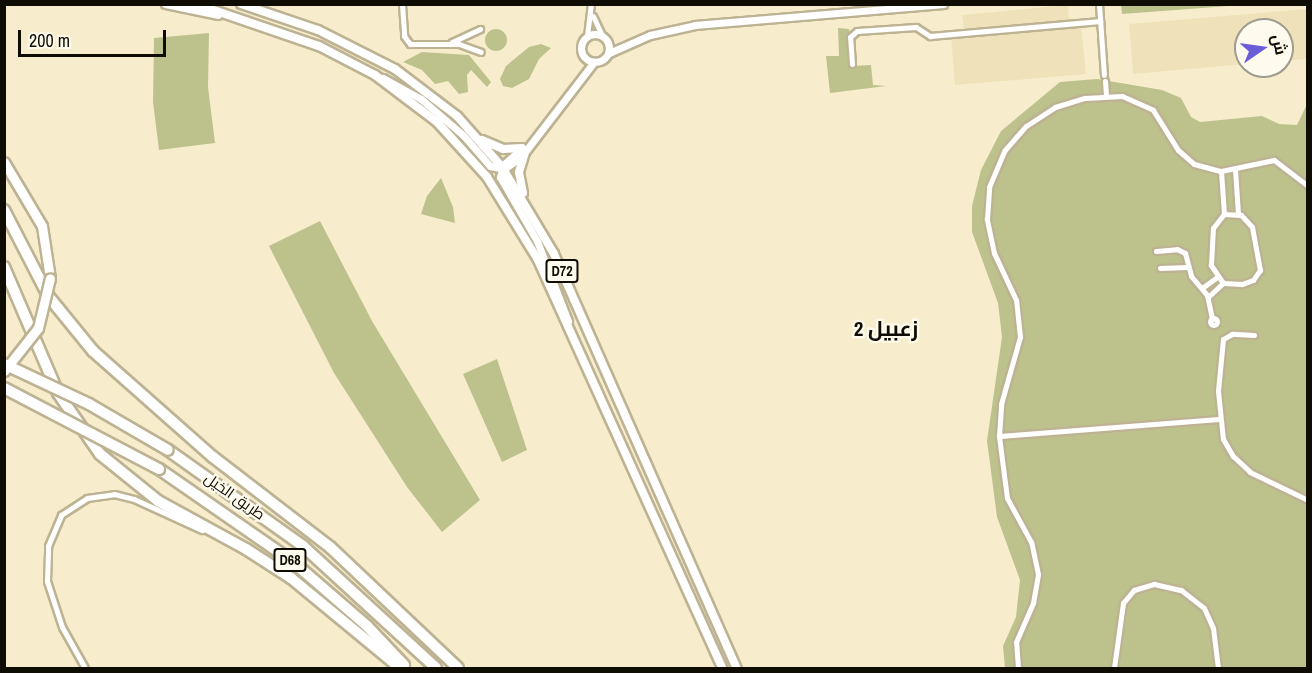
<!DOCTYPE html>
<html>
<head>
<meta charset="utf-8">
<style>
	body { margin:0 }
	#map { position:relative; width:1312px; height:673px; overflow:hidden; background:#f7edcc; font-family:"Archivo Narrow",Cairo,sans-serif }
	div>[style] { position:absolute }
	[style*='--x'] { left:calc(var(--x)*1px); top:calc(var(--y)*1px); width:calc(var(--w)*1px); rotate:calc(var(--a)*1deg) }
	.built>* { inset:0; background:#efe2ba }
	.green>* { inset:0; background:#bdc28d }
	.round { border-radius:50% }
	.roads { filter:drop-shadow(2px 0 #bdb393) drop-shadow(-2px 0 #bdb393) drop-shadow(0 2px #bdb393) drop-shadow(0 -2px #bdb393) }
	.minor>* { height:5px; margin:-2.5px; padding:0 2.5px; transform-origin:2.5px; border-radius:2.5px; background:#fff }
	.minor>.ring { margin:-2.5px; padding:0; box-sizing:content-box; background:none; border:5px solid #fff; border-radius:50% }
	.tertiary>* { height:7px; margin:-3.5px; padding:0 3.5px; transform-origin:3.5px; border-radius:3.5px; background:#fff }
	.tertiary>.ring { margin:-3.5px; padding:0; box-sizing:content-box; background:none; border:7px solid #fff; border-radius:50% }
	.primary>* { height:8px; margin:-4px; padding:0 4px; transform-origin:4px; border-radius:4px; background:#fff }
	.trunk>* { height:9px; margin:-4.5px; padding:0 4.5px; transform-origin:4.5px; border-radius:4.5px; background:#fff }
	.motorway>* { height:10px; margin:-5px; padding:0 5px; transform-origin:5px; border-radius:5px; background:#fff }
	.bridges { filter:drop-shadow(2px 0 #bdb393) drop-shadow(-2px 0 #bdb393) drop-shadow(0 2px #bdb393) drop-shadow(0 -2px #bdb393) }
	.trunk-bridge>* { height:9px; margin:-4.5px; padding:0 4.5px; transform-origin:4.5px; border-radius:4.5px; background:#fff }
	.motorway-bridge>* { height:10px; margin:-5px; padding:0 5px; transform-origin:5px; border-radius:5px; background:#fff }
	span { translate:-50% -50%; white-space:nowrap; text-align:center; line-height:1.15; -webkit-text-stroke:4.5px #fefaed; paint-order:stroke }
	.shield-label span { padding:2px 4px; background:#fefaed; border:2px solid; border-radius:4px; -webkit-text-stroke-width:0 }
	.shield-label { font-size:14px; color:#0f0c03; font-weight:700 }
	.street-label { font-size:15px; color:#0f0c03 }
	.district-label { font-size:21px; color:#0f0c03; font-weight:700 }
	.frame { position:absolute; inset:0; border:6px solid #0f0c03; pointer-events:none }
	.north { position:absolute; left:1234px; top:18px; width:60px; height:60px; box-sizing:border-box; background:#fefaed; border:2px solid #9e9b8f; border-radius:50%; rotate:77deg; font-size:16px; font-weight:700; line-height:24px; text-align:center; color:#0f0c03 }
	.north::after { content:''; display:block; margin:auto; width:21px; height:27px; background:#6b5dd7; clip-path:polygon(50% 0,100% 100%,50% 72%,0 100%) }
	.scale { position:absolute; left:18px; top:30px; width:148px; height:27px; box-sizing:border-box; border:3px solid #0f0c03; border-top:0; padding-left:8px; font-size:18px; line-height:21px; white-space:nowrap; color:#0f0c03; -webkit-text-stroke:4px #fefaed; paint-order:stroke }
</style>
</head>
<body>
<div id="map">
	<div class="built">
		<div style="clip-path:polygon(1068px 5px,1069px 20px,964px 29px,962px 15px)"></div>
		<div style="clip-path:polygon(1307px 9px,1307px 59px,1282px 61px,1282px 30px,1246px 30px,1246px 64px,1133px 74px,1129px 24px)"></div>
		<div style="clip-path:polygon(1081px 25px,1086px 74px,955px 85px,951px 35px)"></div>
	</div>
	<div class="green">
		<div style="clip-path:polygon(1121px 4px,1242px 4px,1242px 5px,1122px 14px)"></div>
		<div style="clip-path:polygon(838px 28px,849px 29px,852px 66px,871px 65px,873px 85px,886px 86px,830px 93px,826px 56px,839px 56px)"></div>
		<div class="round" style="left:485px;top:29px;width:22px;height:22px"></div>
		<div style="clip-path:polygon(209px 33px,208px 87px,215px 143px,159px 150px,153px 102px,154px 38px)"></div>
		<div style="clip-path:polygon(541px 44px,551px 48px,539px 59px,529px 79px,512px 88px,503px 86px,500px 79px,506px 66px,529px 47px)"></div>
		<div style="clip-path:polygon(422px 52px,469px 55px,491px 82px,487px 87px,471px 70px,467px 75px,468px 92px,459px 94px,448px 81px,435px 84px,422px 70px,403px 62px)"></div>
		<div style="clip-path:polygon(1097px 79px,1162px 90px,1181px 98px,1191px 117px,1200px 122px,1262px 116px,1279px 124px,1297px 125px,1307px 104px,1307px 668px,1005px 668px,1003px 646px,1016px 617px,1020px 580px,997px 517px,987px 441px,1002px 337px,998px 303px,972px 232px,972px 206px,981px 170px,1001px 131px,1060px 82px)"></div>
		<div style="clip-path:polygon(441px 178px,453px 207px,455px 223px,421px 214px,427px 196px)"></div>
		<div style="clip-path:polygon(320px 221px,372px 321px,480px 500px,442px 532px,407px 487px,334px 373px,269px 246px)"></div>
		<div style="clip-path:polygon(497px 359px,527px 450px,502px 462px,463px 374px)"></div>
	</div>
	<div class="roads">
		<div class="minor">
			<div style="--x:402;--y:4;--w:32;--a:86"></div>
			<div style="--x:404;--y:36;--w:10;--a:53"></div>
			<div style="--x:410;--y:44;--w:49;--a:0"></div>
			<div style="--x:459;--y:44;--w:23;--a:20"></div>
			<div style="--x:1099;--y:4;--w:71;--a:86"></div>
			<div style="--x:593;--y:16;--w:21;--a:65"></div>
			<div style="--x:587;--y:36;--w:32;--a:-83"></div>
			<div style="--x:452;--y:42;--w:31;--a:-25"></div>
			<div style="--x:852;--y:64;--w:27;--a:-94"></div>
			<div style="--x:850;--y:37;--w:9;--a:-41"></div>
			<div style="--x:857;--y:31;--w:59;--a:-3.9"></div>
			<div style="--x:916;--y:27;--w:17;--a:33"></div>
			<div style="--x:930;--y:36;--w:171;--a:-5"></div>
			<div style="--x:1105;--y:81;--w:15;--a:86"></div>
			<div style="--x:1235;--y:169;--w:45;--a:86.2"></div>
			<div style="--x:1221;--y:171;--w:43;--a:86"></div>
			<div style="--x:1224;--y:214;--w:17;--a:3"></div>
			<div style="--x:1241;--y:215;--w:16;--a:47"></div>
			<div style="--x:1252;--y:227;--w:44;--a:79.5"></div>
			<div style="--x:1260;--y:270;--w:12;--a:125"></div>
			<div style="--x:1253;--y:280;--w:12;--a:160"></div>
			<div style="--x:1242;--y:284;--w:19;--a:-177"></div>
			<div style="--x:1223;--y:283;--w:22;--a:-124"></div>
			<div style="--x:1211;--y:265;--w:37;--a:-87"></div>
			<div style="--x:1213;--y:228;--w:18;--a:-52"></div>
			<div style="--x:1156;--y:251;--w:21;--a:-5"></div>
			<div style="--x:1177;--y:249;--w:9;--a:27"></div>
			<div style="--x:1185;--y:253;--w:24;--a:75"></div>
			<div style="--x:1191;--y:276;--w:25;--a:50"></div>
			<div style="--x:1207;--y:295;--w:25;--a:78"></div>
			<div style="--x:1160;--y:268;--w:28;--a:-2"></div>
			<div style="--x:1202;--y:288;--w:17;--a:-36"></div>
			<div style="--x:1208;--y:297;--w:21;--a:-43"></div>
			<div class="ring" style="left:1210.5px;top:318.5px;width:2px;height:2px"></div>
			<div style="--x:1254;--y:335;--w:22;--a:-177"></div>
			<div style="--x:1232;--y:334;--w:10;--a:151"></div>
			<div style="--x:1223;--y:339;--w:52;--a:95.5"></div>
			<div style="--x:1218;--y:391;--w:48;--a:84.1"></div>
			<div style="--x:1223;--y:439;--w:20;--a:60"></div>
			<div style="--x:1233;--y:456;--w:23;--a:43"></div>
			<div style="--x:1250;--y:472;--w:64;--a:25.8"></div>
			<div style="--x:999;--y:436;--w:221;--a:-4.4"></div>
			<div style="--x:85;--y:668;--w:47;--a:-119.3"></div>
			<div style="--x:62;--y:627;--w:48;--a:-108.1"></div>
			<div style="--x:47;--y:581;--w:35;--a:-88"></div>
			<div style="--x:48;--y:546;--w:34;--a:-67"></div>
			<div style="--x:61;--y:515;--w:31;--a:-33"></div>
			<div style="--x:87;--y:498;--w:27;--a:-8"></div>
			<div style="--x:114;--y:494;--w:21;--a:14"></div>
			<div style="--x:134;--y:499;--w:75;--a:24.5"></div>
			<div style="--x:1018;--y:668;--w:26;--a:-94"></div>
			<div style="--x:1016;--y:642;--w:43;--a:-66.4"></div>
			<div style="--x:1033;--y:603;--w:29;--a:-80"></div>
			<div style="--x:1038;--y:574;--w:33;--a:-102"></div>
			<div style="--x:1031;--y:542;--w:50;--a:-118.6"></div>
			<div style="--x:1007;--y:498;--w:63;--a:-97.4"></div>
			<div style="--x:999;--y:436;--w:32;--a:-86"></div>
			<div style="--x:1001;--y:404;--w:70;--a:-74.2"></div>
			<div style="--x:1020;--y:337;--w:37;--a:-96"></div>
			<div style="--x:1016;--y:300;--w:52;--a:-115.1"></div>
			<div style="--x:994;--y:253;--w:35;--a:-102"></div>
			<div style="--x:987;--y:219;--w:32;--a:-86"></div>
			<div style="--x:989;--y:187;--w:39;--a:-67"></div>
			<div style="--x:1004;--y:151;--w:33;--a:-49"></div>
			<div style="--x:1026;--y:126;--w:35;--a:-33"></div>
			<div style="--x:1055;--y:107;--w:31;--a:-17"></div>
			<div style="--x:1085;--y:98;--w:37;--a:-3"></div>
			<div style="--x:1122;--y:96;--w:34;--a:24"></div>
			<div style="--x:1153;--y:110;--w:47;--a:58"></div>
			<div style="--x:1178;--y:150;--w:21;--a:41"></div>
			<div style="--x:1194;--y:164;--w:28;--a:15"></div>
			<div style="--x:1221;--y:171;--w:54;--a:-11.7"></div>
			<div style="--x:1274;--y:160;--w:43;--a:37.4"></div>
			<div style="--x:1114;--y:668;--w:66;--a:-82.1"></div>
			<div style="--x:1123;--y:603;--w:17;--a:-50"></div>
			<div style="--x:1134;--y:590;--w:21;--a:-17"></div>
			<div style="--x:1154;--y:584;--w:28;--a:13"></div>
			<div style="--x:1181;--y:590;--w:29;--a:38"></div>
			<div style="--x:1204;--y:608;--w:22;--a:66"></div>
			<div style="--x:1213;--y:628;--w:40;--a:82.9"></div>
		</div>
		<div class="tertiary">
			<div class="ring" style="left:581px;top:34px;width:21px;height:21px"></div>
			<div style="--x:609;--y:53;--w:45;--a:-23.7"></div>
			<div style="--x:650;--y:35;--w:46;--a:-12.5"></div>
			<div style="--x:695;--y:25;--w:249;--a:-4.8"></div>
			<div style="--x:383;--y:78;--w:43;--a:28.9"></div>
			<div style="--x:421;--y:99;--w:55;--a:40.6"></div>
			<div style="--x:463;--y:135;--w:41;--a:48.9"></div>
			<div style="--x:490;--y:166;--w:14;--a:12"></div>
			<div style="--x:504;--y:169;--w:21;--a:-35"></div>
			<div style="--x:521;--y:157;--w:120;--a:-52.5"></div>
			<div style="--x:522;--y:148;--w:24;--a:138"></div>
			<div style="--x:504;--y:164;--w:14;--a:107"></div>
			<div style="--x:500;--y:177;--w:74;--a:60"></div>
			<div style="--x:537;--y:241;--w:86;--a:68.8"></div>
		</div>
		<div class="primary">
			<div style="--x:166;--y:4;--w:53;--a:11.9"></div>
			<div style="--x:196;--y:4;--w:130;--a:18.9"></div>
			<div style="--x:319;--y:46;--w:63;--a:27.4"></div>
			<div style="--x:375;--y:75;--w:78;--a:37.2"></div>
			<div style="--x:437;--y:122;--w:74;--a:47.7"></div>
			<div style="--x:487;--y:177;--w:97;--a:58.4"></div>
			<div style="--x:538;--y:260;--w:448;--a:65.7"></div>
			<div style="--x:241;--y:4;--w:81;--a:18.7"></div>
			<div style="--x:318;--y:30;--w:86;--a:26.9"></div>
			<div style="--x:395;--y:69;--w:78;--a:37.2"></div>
			<div style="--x:457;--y:116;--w:68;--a:48.6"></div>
			<div style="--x:502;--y:167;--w:101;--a:59.1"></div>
			<div style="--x:554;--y:254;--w:453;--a:66.2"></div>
			<div style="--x:482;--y:140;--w:23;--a:23"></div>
			<div style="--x:503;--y:149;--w:19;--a:-3"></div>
			<div style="--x:523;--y:193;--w:21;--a:-101"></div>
			<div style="--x:519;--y:172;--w:21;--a:-73"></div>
		</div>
		<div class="trunk">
			<div style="--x:4;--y:162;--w:74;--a:59.3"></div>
			<div style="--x:42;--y:226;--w:53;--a:81.3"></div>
		</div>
		<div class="motorway">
			<div style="--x:4;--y:210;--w:98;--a:62.7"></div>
			<div style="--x:49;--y:297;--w:70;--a:50.8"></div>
			<div style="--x:93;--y:351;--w:160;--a:41.5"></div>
			<div style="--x:213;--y:457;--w:148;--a:37.6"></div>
			<div style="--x:330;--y:547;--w:176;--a:43.4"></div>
			<div style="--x:4;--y:267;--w:137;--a:66.8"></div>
			<div style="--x:58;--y:393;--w:74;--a:55.5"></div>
			<div style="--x:100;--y:454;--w:75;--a:39"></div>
			<div style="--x:158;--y:501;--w:100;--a:28.6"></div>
			<div style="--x:246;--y:549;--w:54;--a:32.8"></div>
			<div style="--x:291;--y:578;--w:141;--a:39.5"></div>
			<div style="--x:168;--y:450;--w:166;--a:35.4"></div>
			<div style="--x:303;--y:546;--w:180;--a:42.5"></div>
			<div style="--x:159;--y:469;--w:162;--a:34.7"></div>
			<div style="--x:292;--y:561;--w:99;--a:40.9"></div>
			<div style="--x:367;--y:626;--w:54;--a:46.5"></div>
		</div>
	</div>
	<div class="bridges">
		<div class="trunk-bridge">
			<div style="--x:4;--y:371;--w:55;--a:-51.7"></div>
			<div style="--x:38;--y:328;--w:51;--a:-76.5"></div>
		</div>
		<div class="motorway-bridge">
			<div style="--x:4;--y:364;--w:94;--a:25.2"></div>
			<div style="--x:89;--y:404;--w:91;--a:30.2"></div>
			<div style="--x:4;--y:388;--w:175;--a:27.6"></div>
		</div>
	</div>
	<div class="shield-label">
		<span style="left:562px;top:271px">D72</span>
		<span style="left:290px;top:560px">D68</span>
	</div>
	<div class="street-label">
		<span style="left:235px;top:496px;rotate:35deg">طريق الخيل</span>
	</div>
	<div class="district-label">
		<span style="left:886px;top:329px">زعبيل 2</span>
	</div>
	<div class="frame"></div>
	<div class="north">ش</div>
	<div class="scale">200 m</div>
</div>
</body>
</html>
